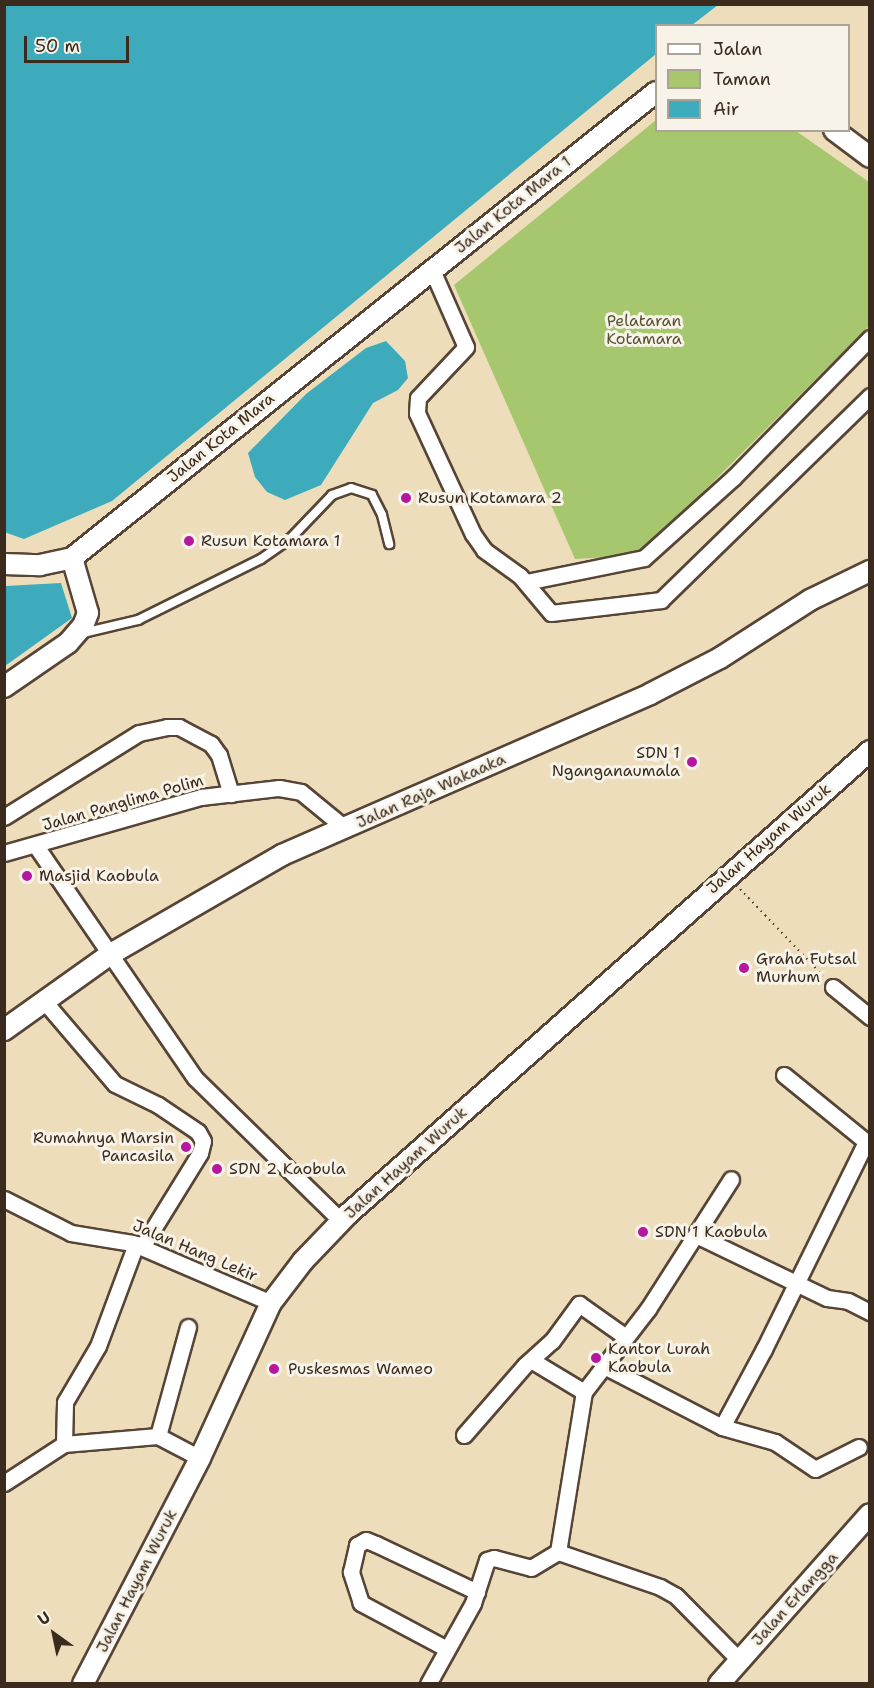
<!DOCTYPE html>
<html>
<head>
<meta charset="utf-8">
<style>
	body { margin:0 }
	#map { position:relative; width:874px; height:1688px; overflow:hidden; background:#edb; font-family:"Shantell Sans",sans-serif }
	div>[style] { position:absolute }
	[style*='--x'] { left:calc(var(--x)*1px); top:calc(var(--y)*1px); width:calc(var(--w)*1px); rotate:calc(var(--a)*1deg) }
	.green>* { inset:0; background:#a7c76f }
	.water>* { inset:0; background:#3dabbc }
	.path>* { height:2px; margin-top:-1px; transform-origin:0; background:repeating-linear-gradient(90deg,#564536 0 1.5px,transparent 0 6px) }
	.roads { filter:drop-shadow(2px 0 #564536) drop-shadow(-2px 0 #564536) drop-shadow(0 2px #564536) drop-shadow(0 -2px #564536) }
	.service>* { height:8px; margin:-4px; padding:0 4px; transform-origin:4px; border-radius:4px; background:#fff }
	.minor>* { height:15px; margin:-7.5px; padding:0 7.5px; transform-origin:7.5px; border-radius:7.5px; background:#fff }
	.tertiary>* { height:20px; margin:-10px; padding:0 10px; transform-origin:10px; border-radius:10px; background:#fff }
	.dots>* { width:16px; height:16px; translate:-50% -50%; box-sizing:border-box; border:3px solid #f7f3e8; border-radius:50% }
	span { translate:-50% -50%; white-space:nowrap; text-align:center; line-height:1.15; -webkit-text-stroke:6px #f7f3e8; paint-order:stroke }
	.street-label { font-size:16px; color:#3b2a1e }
	.park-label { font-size:16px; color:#565132 }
	.poi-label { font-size:16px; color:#3b2a1e }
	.left { translate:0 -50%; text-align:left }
	.right { translate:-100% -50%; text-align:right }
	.frame { position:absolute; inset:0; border:6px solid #3b2a1e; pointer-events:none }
	.legend { position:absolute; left:655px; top:24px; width:195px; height:108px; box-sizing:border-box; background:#f7f3e8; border:2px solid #aca397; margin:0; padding:8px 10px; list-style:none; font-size:18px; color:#3b2a1e }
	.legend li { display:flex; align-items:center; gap:12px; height:30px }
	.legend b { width:30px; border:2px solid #aca397 }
	.north { position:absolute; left:24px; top:1604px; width:60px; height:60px; -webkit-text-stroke:4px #f7f3e8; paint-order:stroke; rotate:327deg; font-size:16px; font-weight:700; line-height:24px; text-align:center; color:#3b2a1e }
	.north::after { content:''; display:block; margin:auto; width:21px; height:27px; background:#3b2a1e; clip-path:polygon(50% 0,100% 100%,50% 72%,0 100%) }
	.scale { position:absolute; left:24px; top:36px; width:105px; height:27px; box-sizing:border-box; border:3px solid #3b2a1e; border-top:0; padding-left:8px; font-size:18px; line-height:21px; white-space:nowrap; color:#3b2a1e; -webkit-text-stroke:4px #f7f3e8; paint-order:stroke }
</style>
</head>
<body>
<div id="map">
	<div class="green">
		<div style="clip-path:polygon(656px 120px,656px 130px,796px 131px,869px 182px,869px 326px,646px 549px,632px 556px,575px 559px,454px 285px)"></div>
	</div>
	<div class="water">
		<div style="clip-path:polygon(5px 4px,718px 4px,718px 5px,692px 25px,656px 26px,656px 54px,112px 501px,24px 539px,4px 532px)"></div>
		<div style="clip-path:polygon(386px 341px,405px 361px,408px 378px,398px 390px,373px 403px,321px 485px,285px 500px,267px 492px,255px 477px,248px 453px,306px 394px,366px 348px)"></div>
		<div style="clip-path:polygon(61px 583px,72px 618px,5px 666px,5px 586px)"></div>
	</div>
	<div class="path">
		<div style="--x:740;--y:889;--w:120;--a:46.3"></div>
	</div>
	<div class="roads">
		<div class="service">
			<div style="--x:83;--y:633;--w:57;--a:-13.3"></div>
			<div style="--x:138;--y:620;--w:137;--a:-26.4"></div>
			<div style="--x:261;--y:559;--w:35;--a:-35"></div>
			<div style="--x:290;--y:539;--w:61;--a:-46.3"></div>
			<div style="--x:332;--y:495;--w:20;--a:-20"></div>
			<div style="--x:351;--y:488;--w:22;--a:18"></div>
			<div style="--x:372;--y:495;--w:22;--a:63"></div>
			<div style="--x:382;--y:515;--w:30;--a:76"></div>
		</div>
		<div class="minor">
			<div style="--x:432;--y:270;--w:84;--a:66.2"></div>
			<div style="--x:466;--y:347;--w:70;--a:133.3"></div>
			<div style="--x:418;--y:398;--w:15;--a:94"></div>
			<div style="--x:417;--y:413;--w:133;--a:65.2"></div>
			<div style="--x:473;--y:534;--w:19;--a:55"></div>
			<div style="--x:484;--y:550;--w:44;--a:35.8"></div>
			<div style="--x:520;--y:576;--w:48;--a:50"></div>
			<div style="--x:551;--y:613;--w:111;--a:-6.7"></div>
			<div style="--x:661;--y:600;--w:292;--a:-44.3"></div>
			<div style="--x:526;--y:582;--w:120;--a:-11.5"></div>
			<div style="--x:644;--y:558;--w:120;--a:-42"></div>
			<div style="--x:733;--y:478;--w:196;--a:-45.6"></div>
			<div style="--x:4;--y:817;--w:159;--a:-31.9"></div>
			<div style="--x:139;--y:733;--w:29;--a:-12"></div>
			<div style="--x:167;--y:727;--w:12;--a:0"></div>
			<div style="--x:179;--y:727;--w:36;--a:28"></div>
			<div style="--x:211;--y:744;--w:14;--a:54"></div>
			<div style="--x:219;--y:755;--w:41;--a:72.9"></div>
			<div style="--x:36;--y:846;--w:281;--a:55.6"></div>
			<div style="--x:195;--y:1078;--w:204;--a:44.4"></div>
			<div style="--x:4;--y:853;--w:205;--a:-15.9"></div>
			<div style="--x:201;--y:797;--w:79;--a:-6.6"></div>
			<div style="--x:279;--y:788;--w:22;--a:10"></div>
			<div style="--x:301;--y:792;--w:58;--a:39.4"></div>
			<div style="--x:833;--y:987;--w:48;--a:39"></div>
			<div style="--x:44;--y:1001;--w:109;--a:49.5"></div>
			<div style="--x:115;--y:1084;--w:48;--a:26"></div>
			<div style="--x:158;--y:1105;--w:48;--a:34"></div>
			<div style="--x:198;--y:1132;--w:10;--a:61"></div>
			<div style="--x:203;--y:1141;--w:12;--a:104"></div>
			<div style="--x:200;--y:1153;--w:110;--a:121.7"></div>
			<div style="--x:784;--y:1075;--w:111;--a:39.1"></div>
			<div style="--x:4;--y:1199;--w:75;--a:26.9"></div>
			<div style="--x:71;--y:1233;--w:62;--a:9.3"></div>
			<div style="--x:132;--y:1243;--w:151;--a:23.3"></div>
			<div style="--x:696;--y:1235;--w:145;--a:25.7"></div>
			<div style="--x:827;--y:1298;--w:21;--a:8"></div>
			<div style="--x:848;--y:1301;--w:25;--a:27"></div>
			<div style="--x:531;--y:1360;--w:62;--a:31.1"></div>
			<div style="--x:606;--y:1367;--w:131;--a:27.3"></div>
			<div style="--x:722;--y:1427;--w:55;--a:15.8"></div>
			<div style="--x:775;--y:1442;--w:48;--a:34"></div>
			<div style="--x:815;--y:1469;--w:49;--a:-26.6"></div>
			<div style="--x:722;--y:1427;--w:89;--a:-61.7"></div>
			<div style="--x:764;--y:1349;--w:231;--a:-63.8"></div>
			<div style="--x:464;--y:1435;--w:93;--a:-48.9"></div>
			<div style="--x:525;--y:1365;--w:36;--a:-42"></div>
			<div style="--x:552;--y:1341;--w:46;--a:-53.9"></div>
			<div style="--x:579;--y:1304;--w:57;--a:35.1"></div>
			<div style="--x:158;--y:1436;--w:47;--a:27.6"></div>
			<div style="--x:64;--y:1444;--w:42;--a:-88.6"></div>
			<div style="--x:65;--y:1402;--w:65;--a:-59.5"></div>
			<div style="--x:98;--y:1346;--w:109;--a:-69.6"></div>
			<div style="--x:4;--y:1483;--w:72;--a:-33"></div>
			<div style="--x:64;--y:1444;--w:94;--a:-4.9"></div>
			<div style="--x:158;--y:1436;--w:113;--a:-74.6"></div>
			<div style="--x:558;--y:1552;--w:162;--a:-80.8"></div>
			<div style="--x:584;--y:1392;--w:105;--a:-52.4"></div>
			<div style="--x:648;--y:1309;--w:154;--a:-57.4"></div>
			<div style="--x:447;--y:1649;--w:98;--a:-151.9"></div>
			<div style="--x:361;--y:1603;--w:33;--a:-108"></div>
			<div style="--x:351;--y:1572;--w:28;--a:-77"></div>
			<div style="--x:357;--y:1545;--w:10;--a:-29"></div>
			<div style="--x:366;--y:1540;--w:11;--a:22"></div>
			<div style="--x:376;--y:1544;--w:112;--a:25.4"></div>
			<div style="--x:428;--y:1684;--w:93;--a:-60.9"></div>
			<div style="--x:473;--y:1603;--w:45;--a:-72"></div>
			<div style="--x:487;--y:1560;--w:7;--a:-16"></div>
			<div style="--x:494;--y:1558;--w:38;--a:15"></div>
			<div style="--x:531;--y:1568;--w:31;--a:-31"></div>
			<div style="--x:558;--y:1552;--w:108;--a:18.9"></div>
			<div style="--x:660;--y:1587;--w:18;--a:29"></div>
			<div style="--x:676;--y:1596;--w:91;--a:45.4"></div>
		</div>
		<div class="tertiary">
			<div style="--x:834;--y:130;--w:45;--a:36.9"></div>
			<div style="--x:4;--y:564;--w:36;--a:2"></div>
			<div style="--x:40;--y:565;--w:33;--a:-12"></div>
			<div style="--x:72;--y:558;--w:747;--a:-38.59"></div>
			<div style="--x:4;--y:687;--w:78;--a:-34.5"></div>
			<div style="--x:68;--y:643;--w:23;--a:-49"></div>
			<div style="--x:83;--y:626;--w:14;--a:-69"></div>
			<div style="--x:88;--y:613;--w:57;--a:-106.2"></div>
			<div style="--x:4;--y:1030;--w:129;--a:-35.5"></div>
			<div style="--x:109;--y:955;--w:200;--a:-30"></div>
			<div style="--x:282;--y:855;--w:402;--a:-23.6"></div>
			<div style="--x:650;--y:694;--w:79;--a:-27.2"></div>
			<div style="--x:720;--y:658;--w:107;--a:-32.8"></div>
			<div style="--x:810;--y:600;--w:67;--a:-25.8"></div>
			<div style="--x:83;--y:1684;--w:254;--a:-62.6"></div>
			<div style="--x:200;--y:1458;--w:170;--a:-65.4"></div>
			<div style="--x:271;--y:1303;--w:53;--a:-52.7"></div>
			<div style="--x:303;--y:1261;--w:65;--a:-46.2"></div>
			<div style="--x:348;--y:1214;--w:698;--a:-41.57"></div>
			<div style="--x:719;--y:1684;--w:227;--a:-48.4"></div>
		</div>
	</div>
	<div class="dots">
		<div style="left:406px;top:498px;background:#b5179e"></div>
		<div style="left:189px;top:541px;background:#b5179e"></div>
		<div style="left:692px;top:762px;background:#b5179e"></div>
		<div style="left:27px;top:876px;background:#b5179e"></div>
		<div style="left:744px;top:968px;background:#b5179e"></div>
		<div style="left:186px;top:1147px;background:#b5179e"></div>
		<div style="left:217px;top:1169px;background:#b5179e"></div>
		<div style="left:643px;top:1232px;background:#b5179e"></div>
		<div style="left:596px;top:1358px;background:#b5179e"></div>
		<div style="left:274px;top:1369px;background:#b5179e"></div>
	</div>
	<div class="street-label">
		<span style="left:513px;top:205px;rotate:-39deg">Jalan Kota Mara 1</span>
		<span style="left:221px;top:438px;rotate:-39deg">Jalan Kota Mara</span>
		<span style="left:431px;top:791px;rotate:-24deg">Jalan Raja Wakaaka</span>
		<span style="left:123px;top:803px;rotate:-16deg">Jalan Panglima Polim</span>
		<span style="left:769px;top:839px;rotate:-41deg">Jalan Hayam Wuruk</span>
		<span style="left:406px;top:1163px;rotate:-42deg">Jalan Hayam Wuruk</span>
		<span style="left:195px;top:1251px;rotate:23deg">Jalan Hang Lekir</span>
		<span style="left:137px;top:1581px;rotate:-63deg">Jalan Hayam Wuruk</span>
		<span style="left:795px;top:1599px;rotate:-48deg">Jalan Erlangga</span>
	</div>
	<div class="park-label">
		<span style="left:644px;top:330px">Pelataran<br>Kotamara</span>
	</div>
	<div class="poi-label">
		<span class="left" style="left:418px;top:498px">Rusun Kotamara 2</span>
		<span class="left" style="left:201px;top:541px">Rusun Kotamara 1</span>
		<span class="right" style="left:680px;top:762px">SDN 1<br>Nganganaumala</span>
		<span class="left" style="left:39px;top:876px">Masjid Kaobula</span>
		<span class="left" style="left:756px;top:968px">Graha Futsal<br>Murhum</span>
		<span class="right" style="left:174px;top:1147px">Rumahnya Marsin<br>Pancasila</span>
		<span class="left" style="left:229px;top:1169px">SDN 2 Kaobula</span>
		<span class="left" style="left:655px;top:1232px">SDN 1 Kaobula</span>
		<span class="left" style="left:608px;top:1358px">Kantor Lurah<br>Kaobula</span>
		<span class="left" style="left:288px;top:1369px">Puskesmas Wameo</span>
	</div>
	<div class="frame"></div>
	<ul class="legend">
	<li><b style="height:8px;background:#fff"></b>Jalan</li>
	<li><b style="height:16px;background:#a7c76f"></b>Taman</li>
	<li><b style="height:16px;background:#3dabbc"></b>Air</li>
	</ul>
	<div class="north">U</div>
	<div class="scale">50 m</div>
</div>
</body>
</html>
